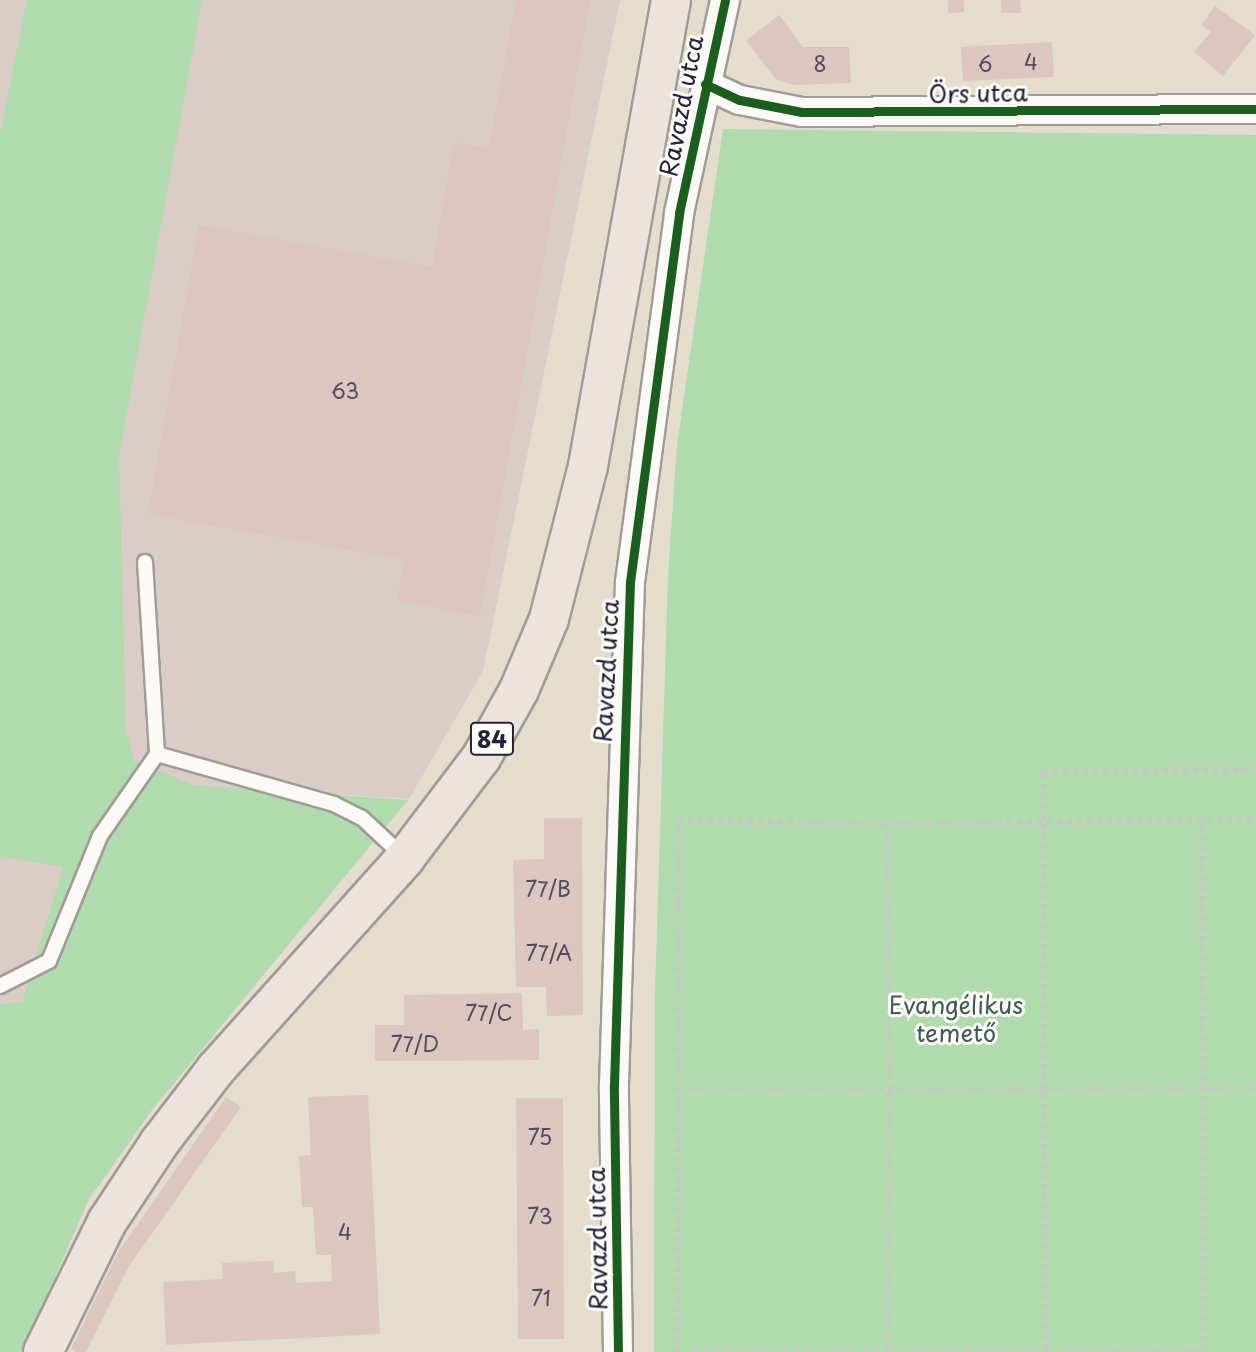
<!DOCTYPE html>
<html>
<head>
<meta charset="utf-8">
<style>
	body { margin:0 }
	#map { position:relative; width:1256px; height:1352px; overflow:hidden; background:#e4dccc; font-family:"Playpen Sans",sans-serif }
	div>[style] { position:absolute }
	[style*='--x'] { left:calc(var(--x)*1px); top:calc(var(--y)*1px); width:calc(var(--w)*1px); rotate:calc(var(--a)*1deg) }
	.industrial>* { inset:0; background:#daccc6 }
	.green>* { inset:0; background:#b1daaf }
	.building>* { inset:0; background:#dbc7bf }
	.path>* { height:4.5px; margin-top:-2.25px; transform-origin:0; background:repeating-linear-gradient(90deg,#c7c6c4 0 5px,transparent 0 10px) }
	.roads { filter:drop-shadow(2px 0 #a09b95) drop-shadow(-2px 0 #a09b95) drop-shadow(0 2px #a09b95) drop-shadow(0 -2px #a09b95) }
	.service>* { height:14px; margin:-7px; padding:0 7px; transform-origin:7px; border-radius:7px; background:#fbfaf7 }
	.minor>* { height:28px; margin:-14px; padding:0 14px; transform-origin:14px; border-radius:14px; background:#fbfaf7 }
	.primary>* { height:38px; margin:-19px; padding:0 19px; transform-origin:19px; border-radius:19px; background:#ece4dc }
	.cycleway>* { height:9px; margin:-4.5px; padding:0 4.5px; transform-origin:4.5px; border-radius:4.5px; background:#1b5e20 }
	span { translate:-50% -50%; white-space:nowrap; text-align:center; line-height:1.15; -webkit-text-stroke:6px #fdfcf7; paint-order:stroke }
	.number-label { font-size:21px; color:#504b5c }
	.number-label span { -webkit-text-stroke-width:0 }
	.shield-label span { padding:2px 5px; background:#fdfcf7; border:2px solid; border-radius:5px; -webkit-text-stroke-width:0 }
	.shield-label { font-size:23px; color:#22223b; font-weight:700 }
	.street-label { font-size:24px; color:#22223b }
	.park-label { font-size:24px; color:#415957 }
</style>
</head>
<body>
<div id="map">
	<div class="industrial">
		<div style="clip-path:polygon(0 0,620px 0,483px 671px,409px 799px,122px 781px,70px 844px,22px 1003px,0 1004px)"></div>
	</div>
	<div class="green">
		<div style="clip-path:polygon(27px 0,202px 0,119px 456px,126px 730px,134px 761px,194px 785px,408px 800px,152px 1110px,88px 1201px,23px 1352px,0 1352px,0 1004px,22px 1002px,63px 867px,0 856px,0 134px)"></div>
		<div style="clip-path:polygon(723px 129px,1256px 135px,1256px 1352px,654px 1352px,655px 994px,668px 575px,677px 445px)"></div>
	</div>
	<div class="building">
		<div style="clip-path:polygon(516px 0,590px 0,480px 616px,397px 601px,404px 560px,148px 514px,199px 225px,432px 267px,454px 142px,489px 148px)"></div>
		<div style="clip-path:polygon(948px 0,964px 0,964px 12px,948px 13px)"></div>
		<div style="clip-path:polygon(1001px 0,1020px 0,1021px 13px,1001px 13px)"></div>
		<div style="clip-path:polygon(1215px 6px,1255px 35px,1223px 76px,1194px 52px,1211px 32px,1201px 25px)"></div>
		<div style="clip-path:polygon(779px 15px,803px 47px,849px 47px,851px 83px,793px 85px,776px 79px,746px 41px)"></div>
		<div style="clip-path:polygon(1052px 42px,1054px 77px,963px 81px,961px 47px)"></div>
		<div style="clip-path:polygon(544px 818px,582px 818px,583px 1015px,547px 1016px,546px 987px,516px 987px,513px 860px,544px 859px)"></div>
		<div style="clip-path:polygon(522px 993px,523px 1030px,539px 1029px,539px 1060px,375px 1061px,375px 1025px,404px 1025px,404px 995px)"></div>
		<div style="clip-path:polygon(368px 1095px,380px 1334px,166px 1345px,163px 1282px,223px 1279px,222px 1263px,273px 1261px,274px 1273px,295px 1271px,296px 1283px,332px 1281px,331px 1255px,316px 1255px,313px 1207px,302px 1207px,299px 1156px,311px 1155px,308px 1097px)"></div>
		<div style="clip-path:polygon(226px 1097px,241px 1107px,129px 1266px,86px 1352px,76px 1352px,71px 1349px,117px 1254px)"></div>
		<div style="clip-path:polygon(516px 1098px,563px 1098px,564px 1339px,518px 1339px)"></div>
	</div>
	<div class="path">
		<div style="--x:678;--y:1089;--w:211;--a:0"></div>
		<div style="--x:889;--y:1089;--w:266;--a:-90.4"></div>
		<div style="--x:887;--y:823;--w:369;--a:-0.6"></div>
		<div style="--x:888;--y:1347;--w:258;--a:-89.8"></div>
		<div style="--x:889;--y:1089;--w:367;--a:-0.2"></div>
		<div style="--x:1045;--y:1349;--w:578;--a:-90.2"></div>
		<div style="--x:1043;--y:771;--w:213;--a:-0.5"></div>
		<div style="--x:677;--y:1352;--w:532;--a:-89.89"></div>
		<div style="--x:678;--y:820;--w:209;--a:0.8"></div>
		<div style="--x:694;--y:1352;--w:509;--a:-0.11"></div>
		<div style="--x:1203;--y:1351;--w:532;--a:-90.11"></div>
	</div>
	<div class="roads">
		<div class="service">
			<div style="--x:145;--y:562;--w:192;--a:86.4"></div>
			<div style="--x:157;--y:754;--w:184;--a:15.8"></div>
			<div style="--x:334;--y:804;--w:31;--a:27"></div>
			<div style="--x:362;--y:818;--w:57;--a:42.9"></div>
			<div style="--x:0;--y:986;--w:55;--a:-27"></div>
			<div style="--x:49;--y:961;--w:135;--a:-67.8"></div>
			<div style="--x:100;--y:836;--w:100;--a:-55.2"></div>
		</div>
		<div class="minor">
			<div style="--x:705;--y:84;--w:38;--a:25"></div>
			<div style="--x:740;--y:100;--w:63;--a:11"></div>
			<div style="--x:802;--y:112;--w:454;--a:-0.4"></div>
			<div style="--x:618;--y:1352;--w:267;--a:-90.9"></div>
			<div style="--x:614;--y:1085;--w:503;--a:-88.18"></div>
			<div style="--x:630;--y:582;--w:372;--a:-82.4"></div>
			<div style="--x:679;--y:213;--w:218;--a:-77.8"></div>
		</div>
		<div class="primary">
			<div style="--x:43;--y:1352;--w:145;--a:-63.8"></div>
			<div style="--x:107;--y:1222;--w:95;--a:-56.6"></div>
			<div style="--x:159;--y:1143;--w:93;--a:-52.4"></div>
			<div style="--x:216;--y:1069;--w:283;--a:-48.1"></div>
			<div style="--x:405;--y:858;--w:126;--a:-52.8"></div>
			<div style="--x:481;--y:758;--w:78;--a:-60.8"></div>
			<div style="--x:519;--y:690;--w:77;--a:-67.1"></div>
			<div style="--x:549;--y:619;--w:158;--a:-75.7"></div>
			<div style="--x:588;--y:466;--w:473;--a:-79.9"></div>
		</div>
	</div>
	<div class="cycleway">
		<div style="--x:705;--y:84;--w:38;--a:25"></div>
		<div style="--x:740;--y:100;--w:63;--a:11"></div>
		<div style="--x:802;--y:112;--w:454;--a:-0.4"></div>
		<div style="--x:618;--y:1352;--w:267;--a:-90.9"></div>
		<div style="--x:614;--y:1085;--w:503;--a:-88.18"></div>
		<div style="--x:630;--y:582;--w:372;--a:-82.4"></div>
		<div style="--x:679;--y:213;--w:218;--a:-77.8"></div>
	</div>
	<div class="number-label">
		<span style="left:1031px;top:61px">4</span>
		<span style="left:820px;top:63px">8</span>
		<span style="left:985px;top:63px">6</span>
		<span style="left:345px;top:390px">63</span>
		<span style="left:548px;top:888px">77/B</span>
		<span style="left:549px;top:952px">77/A</span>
		<span style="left:489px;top:1012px">77/C</span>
		<span style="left:415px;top:1043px">77/D</span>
		<span style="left:540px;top:1136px">75</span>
		<span style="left:540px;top:1215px">73</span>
		<span style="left:345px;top:1231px">4</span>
		<span style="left:541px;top:1297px">71</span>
	</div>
	<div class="shield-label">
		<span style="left:492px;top:739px">84</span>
	</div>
	<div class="street-label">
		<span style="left:978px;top:93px;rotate:-1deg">Örs utca</span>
		<span style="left:681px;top:106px;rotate:-79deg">Ravazd utca</span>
		<span style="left:606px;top:671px;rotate:-87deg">Ravazd utca</span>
		<span style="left:597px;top:1239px;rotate:-91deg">Ravazd utca</span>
	</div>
	<div class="park-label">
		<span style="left:956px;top:1019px">Evangélikus<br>temető</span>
	</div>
</div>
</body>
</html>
